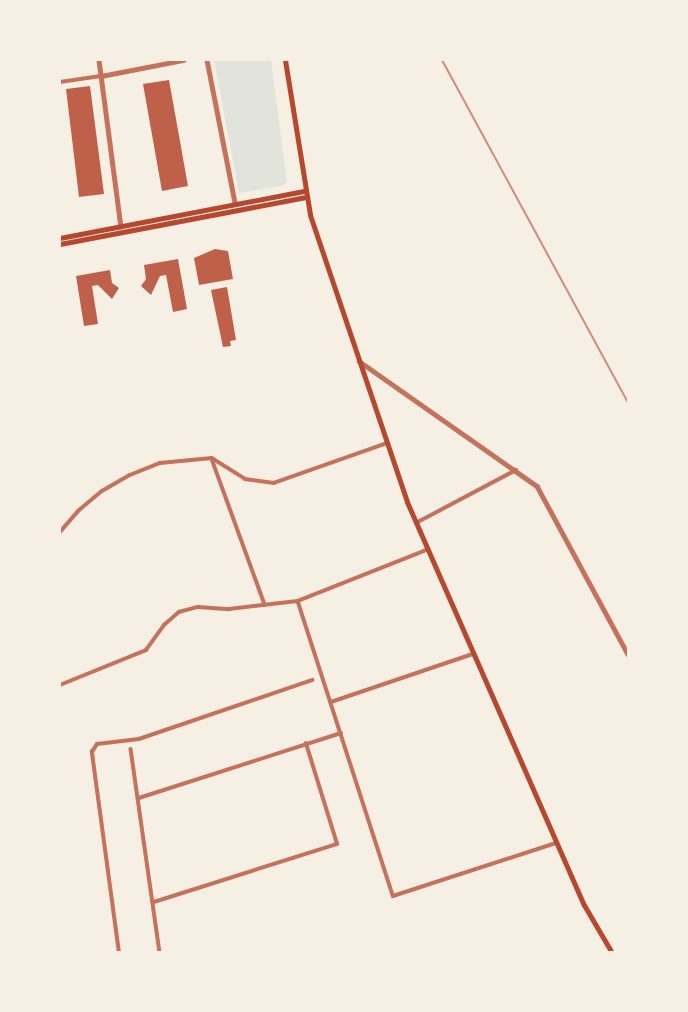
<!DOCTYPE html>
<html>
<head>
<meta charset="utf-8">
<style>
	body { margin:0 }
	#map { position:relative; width:688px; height:1012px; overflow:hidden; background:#f6efe4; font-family:Lora,serif }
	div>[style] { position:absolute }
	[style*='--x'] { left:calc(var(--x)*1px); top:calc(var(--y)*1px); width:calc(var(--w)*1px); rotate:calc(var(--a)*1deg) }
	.green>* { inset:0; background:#e2e4dc }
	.building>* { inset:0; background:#bf614a }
	.minor>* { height:3.5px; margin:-1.75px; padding:0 1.75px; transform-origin:1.75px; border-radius:1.75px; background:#c5725c }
	.tertiary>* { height:4.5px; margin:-2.25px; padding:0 2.25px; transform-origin:2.25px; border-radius:2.25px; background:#c5725c }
	.secondary>* { height:4.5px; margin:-2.25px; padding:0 2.25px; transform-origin:2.25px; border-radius:2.25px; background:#b5482f }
	.trunk>* { height:5px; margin:-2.5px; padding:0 2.5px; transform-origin:2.5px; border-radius:2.5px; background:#b5482f }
	.rail>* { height:2px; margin:-1px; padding:0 1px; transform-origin:1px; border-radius:1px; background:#cf8b77 }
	span { translate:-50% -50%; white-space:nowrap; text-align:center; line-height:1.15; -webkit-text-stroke:5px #f6efe4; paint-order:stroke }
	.frame { position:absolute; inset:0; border:61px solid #f6efe4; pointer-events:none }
</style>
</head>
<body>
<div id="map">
	<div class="green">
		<div style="clip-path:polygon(214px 60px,271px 60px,287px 183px,281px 186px,239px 193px)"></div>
	</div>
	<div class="building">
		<div style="clip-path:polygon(169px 80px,188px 186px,162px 191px,143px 84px)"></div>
		<div style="clip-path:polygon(90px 86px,104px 194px,79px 197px,66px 89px)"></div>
		<div style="clip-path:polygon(215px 249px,228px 251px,233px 279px,199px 285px,194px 258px)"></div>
		<div style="clip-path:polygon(178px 259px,187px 309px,173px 312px,166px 275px,160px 276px,151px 295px,141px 286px,146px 279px,144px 265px)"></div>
		<div style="clip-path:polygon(110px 270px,112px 283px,119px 288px,112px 299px,98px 285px,92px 286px,98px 324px,84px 326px,76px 276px)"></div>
		<div style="clip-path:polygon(227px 287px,236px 340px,230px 341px,231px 346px,223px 347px,211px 290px)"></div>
	</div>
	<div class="minor">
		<div style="--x:60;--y:82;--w:41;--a:-8.3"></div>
		<div style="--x:212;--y:459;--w:155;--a:70"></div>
		<div style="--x:416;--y:523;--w:113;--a:-27.9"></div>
		<div style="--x:60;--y:532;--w:28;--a:-49"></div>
		<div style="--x:78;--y:511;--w:31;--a:-40"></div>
		<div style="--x:102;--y:491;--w:32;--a:-30"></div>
		<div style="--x:130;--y:475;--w:32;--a:-22"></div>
		<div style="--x:160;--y:463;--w:52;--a:-5.5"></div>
		<div style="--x:212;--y:458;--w:39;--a:32"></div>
		<div style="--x:245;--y:479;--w:29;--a:8"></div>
		<div style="--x:274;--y:483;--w:120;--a:-19.5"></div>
		<div style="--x:298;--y:601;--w:310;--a:72.1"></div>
		<div style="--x:393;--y:896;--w:171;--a:-18"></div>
		<div style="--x:60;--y:685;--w:93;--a:-22.1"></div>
		<div style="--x:146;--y:650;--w:31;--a:-54"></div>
		<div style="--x:164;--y:625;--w:20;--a:-41"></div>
		<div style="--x:179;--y:612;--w:20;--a:-15"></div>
		<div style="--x:198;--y:607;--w:31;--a:4"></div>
		<div style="--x:229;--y:609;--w:69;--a:-6.6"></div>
		<div style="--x:298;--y:601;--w:138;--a:-21.7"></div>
		<div style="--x:331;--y:702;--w:150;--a:-18.7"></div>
		<div style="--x:131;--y:749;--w:206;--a:81.9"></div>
		<div style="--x:139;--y:798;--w:212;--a:-17.8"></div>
		<div style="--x:154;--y:902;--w:192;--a:-17.6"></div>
		<div style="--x:337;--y:844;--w:105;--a:-107.2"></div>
		<div style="--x:119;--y:953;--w:203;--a:-97.7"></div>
		<div style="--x:92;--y:752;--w:9;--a:-58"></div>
		<div style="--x:97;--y:744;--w:42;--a:-6.8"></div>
		<div style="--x:139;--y:739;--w:183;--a:-18.8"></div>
	</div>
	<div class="tertiary">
		<div style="--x:99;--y:60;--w:168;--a:82.5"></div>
		<div style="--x:207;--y:60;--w:146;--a:78.9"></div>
		<div style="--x:101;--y:76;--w:84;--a:-11"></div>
		<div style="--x:359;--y:361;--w:218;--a:35.1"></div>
		<div style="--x:537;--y:486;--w:191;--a:61.6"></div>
	</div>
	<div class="secondary">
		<div style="--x:60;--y:238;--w:248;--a:-10.9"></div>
		<div style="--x:60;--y:244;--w:250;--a:-10.8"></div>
	</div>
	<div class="trunk">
		<div style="--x:285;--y:60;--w:157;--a:80.8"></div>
		<div style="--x:310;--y:215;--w:303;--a:71.3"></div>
		<div style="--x:407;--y:502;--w:440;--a:66.3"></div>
		<div style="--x:584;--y:905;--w:56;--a:59.7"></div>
	</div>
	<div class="rail">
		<div style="--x:442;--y:60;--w:389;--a:61.5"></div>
	</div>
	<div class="frame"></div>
</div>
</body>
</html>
